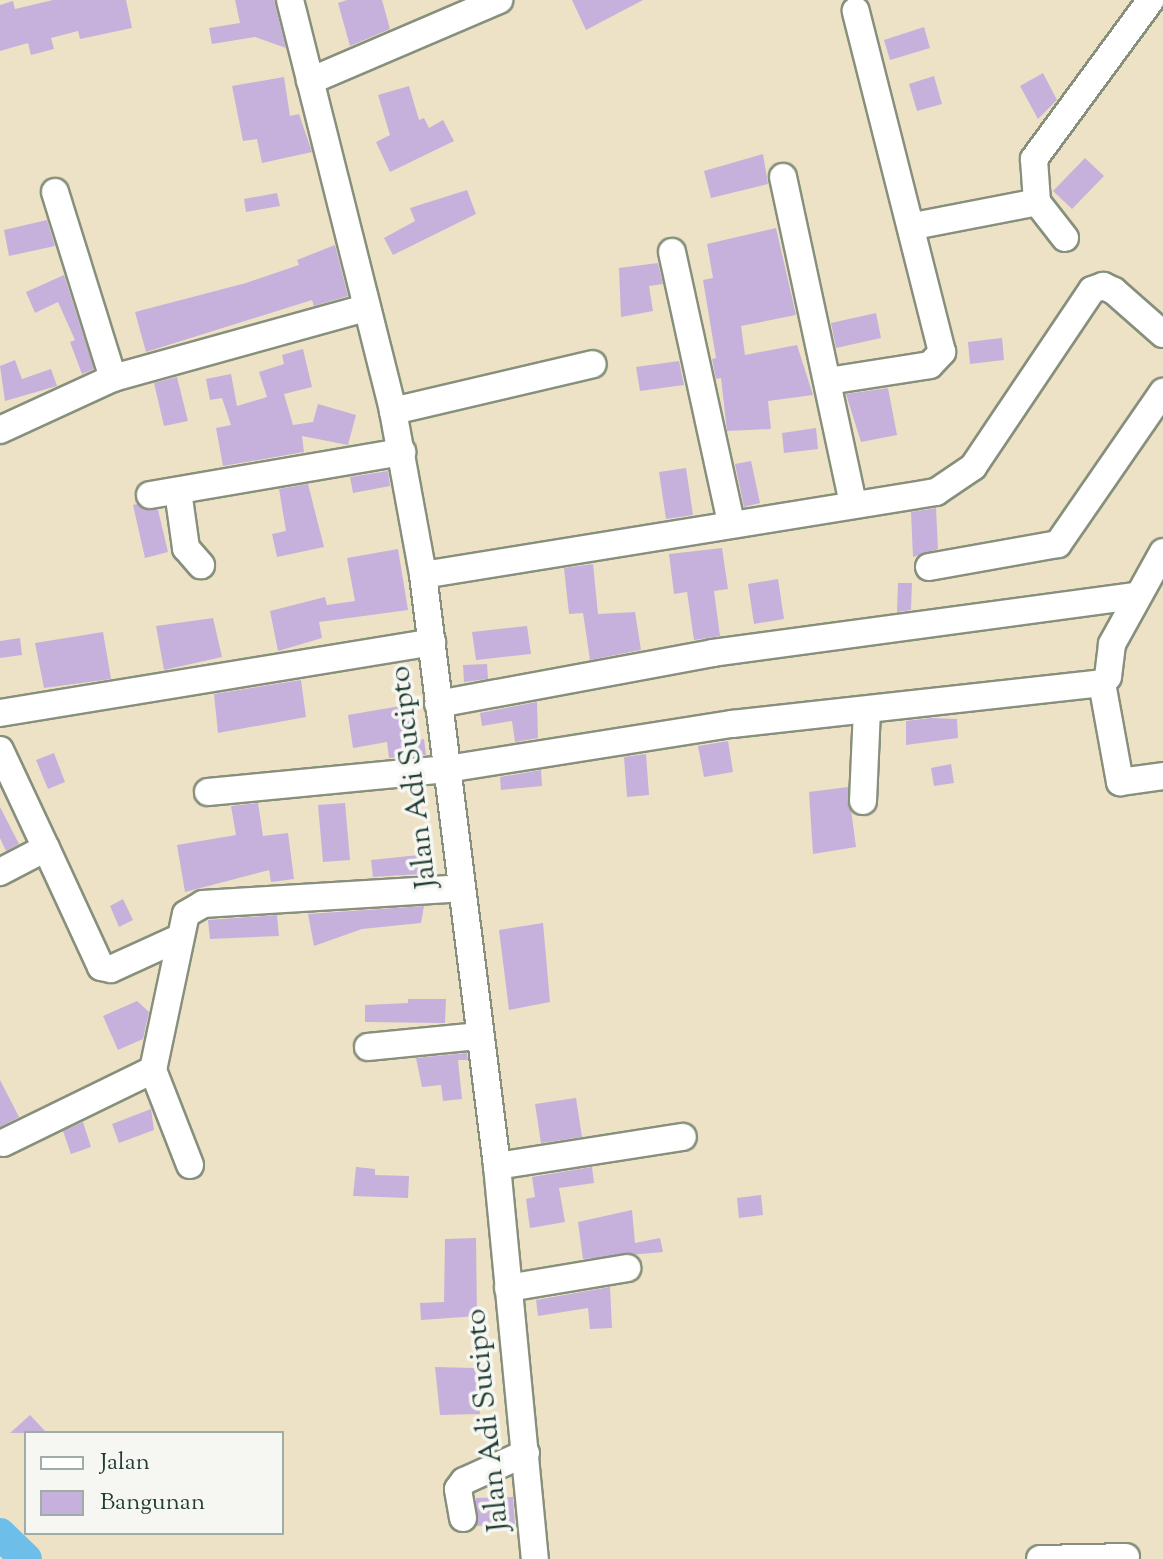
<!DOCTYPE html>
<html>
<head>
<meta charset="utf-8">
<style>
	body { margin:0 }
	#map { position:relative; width:1163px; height:1559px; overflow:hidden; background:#ede2c5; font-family:"Sorts Mill Goudy",serif }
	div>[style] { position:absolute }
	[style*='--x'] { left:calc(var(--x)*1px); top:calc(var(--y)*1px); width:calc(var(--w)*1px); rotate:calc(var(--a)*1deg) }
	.river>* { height:32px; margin:-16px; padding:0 16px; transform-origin:16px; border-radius:16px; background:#6dbfe9 }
	.building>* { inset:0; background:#c6b1dc }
	.roads { filter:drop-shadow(2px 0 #86907c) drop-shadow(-2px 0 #86907c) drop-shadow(0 2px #86907c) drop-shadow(0 -2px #86907c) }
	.minor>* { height:26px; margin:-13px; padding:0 13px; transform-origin:13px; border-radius:13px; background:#fff }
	span { translate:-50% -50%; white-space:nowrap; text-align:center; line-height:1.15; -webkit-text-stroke:7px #f6f6f2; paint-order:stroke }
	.street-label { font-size:30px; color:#1f3d34 }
	.legend { position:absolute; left:24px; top:1431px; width:260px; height:104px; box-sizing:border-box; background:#f6f6f2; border:2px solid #a0aca6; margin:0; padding:10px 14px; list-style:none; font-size:24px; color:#1f3d34 }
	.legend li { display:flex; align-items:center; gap:16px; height:40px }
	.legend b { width:40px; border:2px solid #a0aca6 }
</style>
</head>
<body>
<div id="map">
	<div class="river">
		<div style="--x:0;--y:1534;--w:36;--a:44"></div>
	</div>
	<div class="building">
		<div style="clip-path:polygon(53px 0,126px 0,132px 28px,80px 39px,78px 31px,51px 38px,54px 49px,31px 55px,28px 43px,0 51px,0 5px,13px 1px,15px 9px)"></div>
		<div style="clip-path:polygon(235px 0,274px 0,286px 48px,255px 37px,212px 44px,209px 28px,240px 23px)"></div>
		<div style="clip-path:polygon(347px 0,382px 0,390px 29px,350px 46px,338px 3px)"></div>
		<div style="clip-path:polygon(572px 0,643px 0,586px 30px)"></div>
		<div style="clip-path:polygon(924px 27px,930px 48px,890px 60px,884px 40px)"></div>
		<div style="clip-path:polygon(1043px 73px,1057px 100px,1038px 119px,1020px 86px)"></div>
		<div style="clip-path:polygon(934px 76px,942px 104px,917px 111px,909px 84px)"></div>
		<div style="clip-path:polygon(284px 77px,290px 116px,299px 114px,312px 152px,262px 163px,257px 139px,243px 141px,232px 86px)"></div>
		<div style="clip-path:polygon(409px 86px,419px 120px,424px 118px,429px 128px,443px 120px,454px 141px,390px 172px,376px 142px,390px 135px,378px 95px)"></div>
		<div style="clip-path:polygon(763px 154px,768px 184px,711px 198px,704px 171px)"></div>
		<div style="clip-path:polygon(1085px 158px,1104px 176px,1072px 209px,1053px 191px)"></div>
		<div style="clip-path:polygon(467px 190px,476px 214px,393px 255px,384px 238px,415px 221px,410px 208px)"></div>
		<div style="clip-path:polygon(277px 193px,280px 206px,246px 212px,244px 199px)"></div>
		<div style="clip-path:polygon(47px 220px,55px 246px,9px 256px,4px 230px)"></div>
		<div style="clip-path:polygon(776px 228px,796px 315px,741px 326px,745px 355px,797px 345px,813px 395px,768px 401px,771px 429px,727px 431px,721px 378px,716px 379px,712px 359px,716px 358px,703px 280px,713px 278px,707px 244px)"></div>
		<div style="clip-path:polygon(335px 245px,348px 296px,314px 306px,312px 300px,146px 352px,135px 312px,246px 283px,299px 265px,297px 260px)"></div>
		<div style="clip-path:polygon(658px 263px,663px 284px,649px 286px,653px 311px,621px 317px,619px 268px)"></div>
		<div style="clip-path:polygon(64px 275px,94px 369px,82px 374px,70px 342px,75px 340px,58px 302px,35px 313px,26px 292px)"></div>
		<div style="clip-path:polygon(876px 313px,881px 338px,836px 348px,831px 323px)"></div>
		<div style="clip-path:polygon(1002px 338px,1004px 360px,970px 364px,968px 342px)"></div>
		<div style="clip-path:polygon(303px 349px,312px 387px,284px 394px,293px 425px,313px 422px,318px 404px,356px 415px,348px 445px,302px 436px,304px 452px,223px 466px,216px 428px,231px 425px,222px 398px,210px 400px,206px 379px,231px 374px,237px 406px,267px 397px,259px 372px,284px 364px,282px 355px)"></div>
		<div style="clip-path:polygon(15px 360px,22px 379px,51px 369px,57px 386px,5px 401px,0 366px)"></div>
		<div style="clip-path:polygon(679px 361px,684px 385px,640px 391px,636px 367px)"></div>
		<div style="clip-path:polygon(177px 377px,188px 421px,164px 426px,154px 383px)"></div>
		<div style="clip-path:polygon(888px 388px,897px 435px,861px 442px,846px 394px)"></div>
		<div style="clip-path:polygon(816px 428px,818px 449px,784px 453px,782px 433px)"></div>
		<div style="clip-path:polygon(751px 461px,760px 503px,744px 507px,735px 464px)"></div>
		<div style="clip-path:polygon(686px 468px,693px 515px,666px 519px,659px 472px)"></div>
		<div style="clip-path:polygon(388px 471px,390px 486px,353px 493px,350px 477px)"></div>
		<div style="clip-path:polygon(308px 484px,324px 547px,277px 557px,272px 534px,286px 531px,279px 489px)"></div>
		<div style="clip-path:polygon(137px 504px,158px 510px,168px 552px,145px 558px,133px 505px)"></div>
		<div style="clip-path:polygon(936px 508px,938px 549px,913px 557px,911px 512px)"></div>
		<div style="clip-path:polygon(722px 548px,728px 589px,714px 591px,720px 636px,694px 640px,687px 592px,674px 594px,669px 554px)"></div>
		<div style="clip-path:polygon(398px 549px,408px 610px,319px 622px,322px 638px,278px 651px,270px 611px,325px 597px,327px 605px,355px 601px,347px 558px)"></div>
		<div style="clip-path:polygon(593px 564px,598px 614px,635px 612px,641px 650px,590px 660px,583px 613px,569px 614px,564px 568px)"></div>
		<div style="clip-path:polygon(778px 579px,784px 619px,754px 624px,748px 584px)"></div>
		<div style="clip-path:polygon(898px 583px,912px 583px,911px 610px,897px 612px)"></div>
		<div style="clip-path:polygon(213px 618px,222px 657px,164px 670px,156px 626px)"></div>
		<div style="clip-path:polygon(527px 626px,531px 654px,476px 660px,472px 632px)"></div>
		<div style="clip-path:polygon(103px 632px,111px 679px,44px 688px,35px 643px)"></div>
		<div style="clip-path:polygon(20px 638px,22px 655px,0 658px,0 641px)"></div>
		<div style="clip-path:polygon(487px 664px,488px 679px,464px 682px,463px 665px)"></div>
		<div style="clip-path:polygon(301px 680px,306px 717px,218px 733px,214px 694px)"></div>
		<div style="clip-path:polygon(537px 702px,538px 738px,515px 742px,512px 721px,482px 726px,480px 713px)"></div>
		<div style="clip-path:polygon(406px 705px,412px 741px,424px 739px,426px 755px,389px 758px,387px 742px,353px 748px,348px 715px)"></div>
		<div style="clip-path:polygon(931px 718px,957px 719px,958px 738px,906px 745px,906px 721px)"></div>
		<div style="clip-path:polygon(728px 741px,733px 772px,704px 777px,698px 746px)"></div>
		<div style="clip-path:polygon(54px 753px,65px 782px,48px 789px,36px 760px)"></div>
		<div style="clip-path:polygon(646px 754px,649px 795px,627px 797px,624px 757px)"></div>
		<div style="clip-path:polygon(951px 764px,954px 783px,934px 786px,931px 768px)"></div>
		<div style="clip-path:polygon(541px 770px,542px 786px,501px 790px,500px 777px)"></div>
		<div style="clip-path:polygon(848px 787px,856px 847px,813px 854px,809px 792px)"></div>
		<div style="clip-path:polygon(258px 803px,263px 836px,288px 833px,294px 879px,271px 882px,269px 870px,185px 892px,177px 845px,236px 835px,231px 806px)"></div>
		<div style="clip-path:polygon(345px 803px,350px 860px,323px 862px,318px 805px)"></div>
		<div style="clip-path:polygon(0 807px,19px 844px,6px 851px,0 838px)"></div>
		<div style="clip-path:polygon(419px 855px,421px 874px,373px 877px,371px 860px)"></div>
		<div style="clip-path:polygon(123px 899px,133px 920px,119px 927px,110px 906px)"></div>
		<div style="clip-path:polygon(424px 906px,421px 923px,362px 929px,314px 946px,308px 914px)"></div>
		<div style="clip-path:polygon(277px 915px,279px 936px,210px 939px,208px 920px)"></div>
		<div style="clip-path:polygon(543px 923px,550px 1002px,509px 1010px,499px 930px)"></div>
		<div style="clip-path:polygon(408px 999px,446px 999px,445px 1023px,365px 1022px,365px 1005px,408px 1003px)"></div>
		<div style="clip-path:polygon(137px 1001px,149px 1012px,143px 1039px,118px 1050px,103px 1016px)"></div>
		<div style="clip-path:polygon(467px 1053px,468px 1060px,458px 1060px,462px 1099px,443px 1101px,441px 1085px,422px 1087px,416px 1058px)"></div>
		<div style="clip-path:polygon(0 1080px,19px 1117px,0 1127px)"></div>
		<div style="clip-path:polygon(576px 1098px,582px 1137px,541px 1143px,535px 1104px)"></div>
		<div style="clip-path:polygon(151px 1109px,154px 1130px,119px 1143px,112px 1124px)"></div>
		<div style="clip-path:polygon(83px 1122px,91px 1147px,71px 1154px,63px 1131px)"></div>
		<div style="clip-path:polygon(356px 1167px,375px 1169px,375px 1175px,409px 1176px,408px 1198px,353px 1196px)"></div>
		<div style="clip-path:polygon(592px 1167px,594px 1183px,559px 1188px,565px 1222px,530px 1228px,526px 1199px,535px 1197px,532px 1177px)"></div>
		<div style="clip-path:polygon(761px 1195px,763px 1215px,739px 1218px,737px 1198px)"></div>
		<div style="clip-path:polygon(632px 1210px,635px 1243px,660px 1238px,663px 1252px,583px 1259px,578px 1222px)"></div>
		<div style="clip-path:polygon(476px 1238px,477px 1316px,421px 1320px,420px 1303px,444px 1302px,445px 1239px)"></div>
		<div style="clip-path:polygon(610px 1287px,612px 1328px,590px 1329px,588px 1308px,538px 1316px,536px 1300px)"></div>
		<div style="clip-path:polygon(435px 1367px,475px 1368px,480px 1414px,440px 1415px)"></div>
		<div style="clip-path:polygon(30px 1415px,47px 1433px,10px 1433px)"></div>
		<div style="clip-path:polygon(513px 1497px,515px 1524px,476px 1526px,476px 1498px)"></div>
	</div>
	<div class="roads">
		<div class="minor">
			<div style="--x:290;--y:0;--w:424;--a:75.9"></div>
			<div style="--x:393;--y:411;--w:167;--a:79.6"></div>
			<div style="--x:423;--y:575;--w:596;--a:82.86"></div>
			<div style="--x:497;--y:1166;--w:395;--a:84.5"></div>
			<div style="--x:310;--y:81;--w:206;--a:-23.2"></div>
			<div style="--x:783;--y:177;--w:334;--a:77.9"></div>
			<div style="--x:55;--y:192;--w:195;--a:72.7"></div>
			<div style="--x:113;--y:378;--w:263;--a:-15.5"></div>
			<div style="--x:914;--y:226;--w:125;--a:-11"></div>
			<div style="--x:1065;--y:238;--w:46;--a:-127.9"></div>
			<div style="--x:1037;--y:202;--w:43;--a:-94"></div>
			<div style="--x:1034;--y:159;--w:197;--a:-53.7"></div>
			<div style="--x:672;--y:252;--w:277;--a:77.7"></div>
			<div style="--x:828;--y:381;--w:103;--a:-8.9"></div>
			<div style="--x:930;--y:365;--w:18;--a:-47"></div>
			<div style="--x:942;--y:352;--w:352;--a:-104.2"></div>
			<div style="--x:393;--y:411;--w:205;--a:-13.2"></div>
			<div style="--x:0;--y:430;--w:124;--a:-24.7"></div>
			<div style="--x:178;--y:491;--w:58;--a:82"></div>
			<div style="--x:186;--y:548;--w:23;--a:49"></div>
			<div style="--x:150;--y:495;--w:256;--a:-9.7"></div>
			<div style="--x:929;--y:567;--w:131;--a:-10.1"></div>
			<div style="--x:1058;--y:544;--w:185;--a:-55.4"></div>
			<div style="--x:423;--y:575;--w:520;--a:-9.19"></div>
			<div style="--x:936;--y:492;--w:45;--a:-34"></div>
			<div style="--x:973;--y:467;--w:213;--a:-56.1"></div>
			<div style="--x:1092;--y:290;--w:12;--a:-20"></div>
			<div style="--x:1103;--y:286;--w:12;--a:24"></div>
			<div style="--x:1114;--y:291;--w:65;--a:41.3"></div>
			<div style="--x:1102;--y:683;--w:101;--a:79.7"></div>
			<div style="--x:1120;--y:782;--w:43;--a:-7.9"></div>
			<div style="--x:438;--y:704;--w:280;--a:-10.5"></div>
			<div style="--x:713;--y:653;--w:428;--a:-7.7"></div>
			<div style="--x:0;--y:713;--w:438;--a:-9.3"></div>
			<div style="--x:0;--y:750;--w:108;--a:64.9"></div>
			<div style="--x:46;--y:848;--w:52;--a:152.4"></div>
			<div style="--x:208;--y:792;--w:240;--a:-5.5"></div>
			<div style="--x:447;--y:769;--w:289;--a:-9"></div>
			<div style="--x:732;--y:724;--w:372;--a:-6.3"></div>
			<div style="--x:1102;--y:683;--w:8;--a:-45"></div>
			<div style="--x:1108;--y:677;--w:33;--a:-83"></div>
			<div style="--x:1112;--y:644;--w:105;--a:-61"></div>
			<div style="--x:863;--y:801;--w:91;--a:-87.5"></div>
			<div style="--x:46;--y:848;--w:131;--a:65.2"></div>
			<div style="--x:101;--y:967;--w:10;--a:11"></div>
			<div style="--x:111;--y:969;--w:75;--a:-24.5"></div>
			<div style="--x:368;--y:1047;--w:112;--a:-5.7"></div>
			<div style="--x:3;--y:1143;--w:167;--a:-26"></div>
			<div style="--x:190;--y:1165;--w:102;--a:-111.3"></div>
			<div style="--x:153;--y:1070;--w:159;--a:-78.1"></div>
			<div style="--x:186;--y:914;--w:20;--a:-30"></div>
			<div style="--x:203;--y:904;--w:258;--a:-3.5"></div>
			<div style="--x:497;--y:1166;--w:188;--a:-8.9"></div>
			<div style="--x:508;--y:1288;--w:121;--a:-9.5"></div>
			<div style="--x:463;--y:1518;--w:29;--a:-100"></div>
			<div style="--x:458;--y:1489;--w:10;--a:-53"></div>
			<div style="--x:464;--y:1481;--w:68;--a:-24.3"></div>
			<div style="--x:1040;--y:1559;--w:86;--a:-1.3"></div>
		</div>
	</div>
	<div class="street-label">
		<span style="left:415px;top:777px;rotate:-97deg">Jalan Adi Sucipto</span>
		<span style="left:489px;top:1420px;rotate:-96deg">Jalan Adi Sucipto</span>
	</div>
	<ul class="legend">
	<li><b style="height:10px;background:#fff"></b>Jalan</li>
	<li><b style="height:22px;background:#c6b1dc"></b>Bangunan</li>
	</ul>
</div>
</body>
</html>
